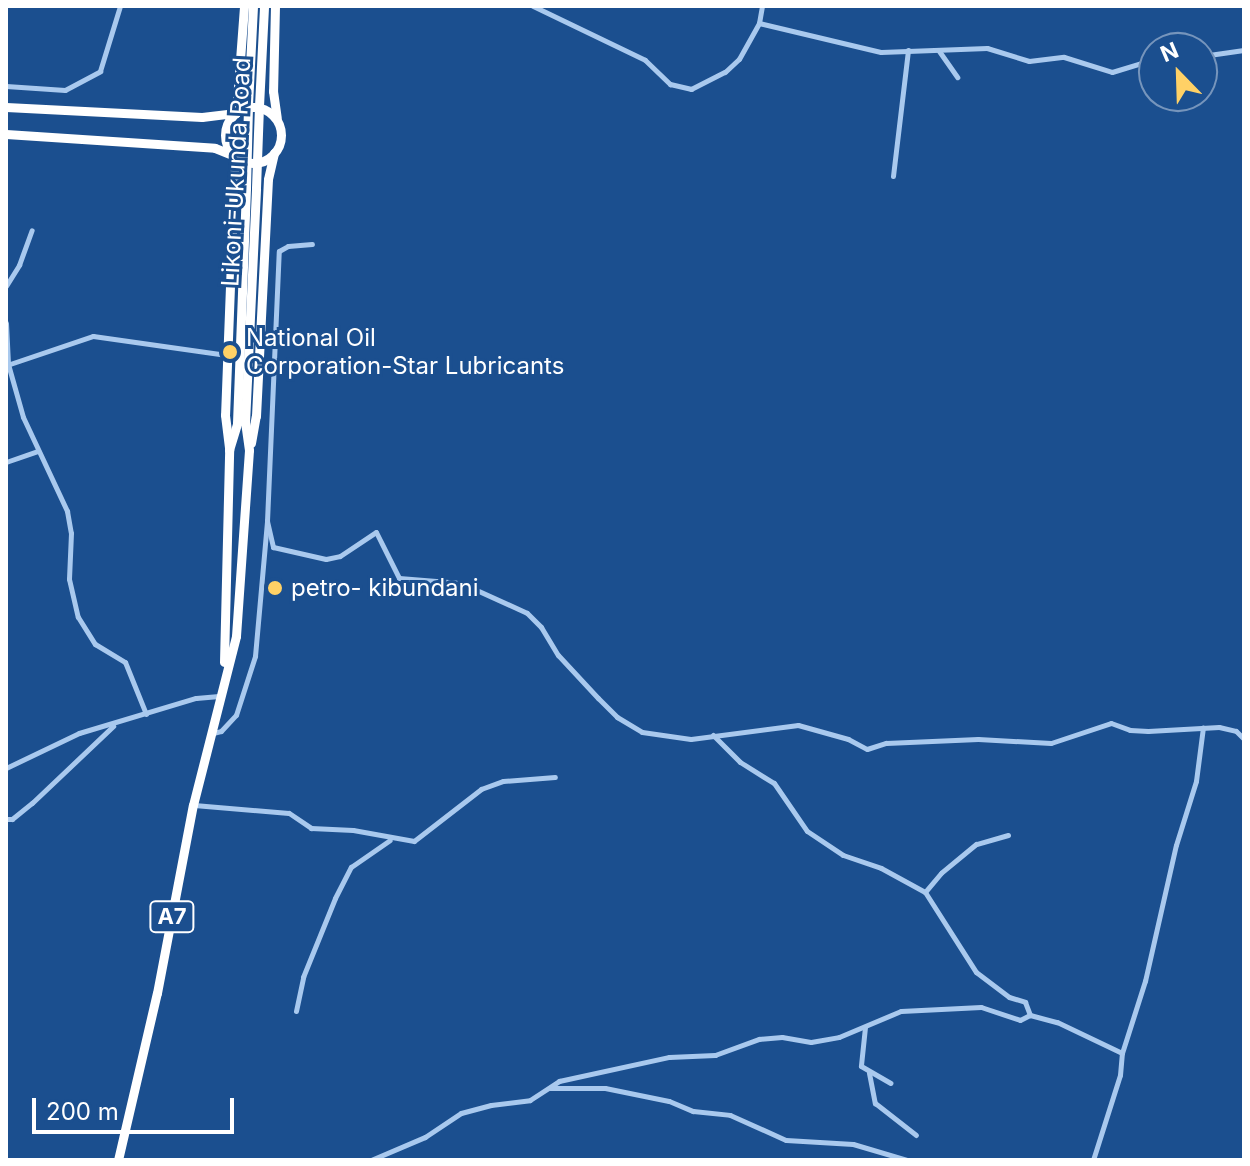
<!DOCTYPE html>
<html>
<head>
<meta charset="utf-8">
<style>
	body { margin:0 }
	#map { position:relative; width:1250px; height:1166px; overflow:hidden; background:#1b4f8f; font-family:Inter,sans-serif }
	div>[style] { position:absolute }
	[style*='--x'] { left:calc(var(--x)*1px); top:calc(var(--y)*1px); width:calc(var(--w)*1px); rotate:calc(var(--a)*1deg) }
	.street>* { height:5px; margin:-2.5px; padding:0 2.5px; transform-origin:2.5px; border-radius:2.5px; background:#a9c9ee }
	.highway>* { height:9px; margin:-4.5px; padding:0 4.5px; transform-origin:4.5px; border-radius:4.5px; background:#fff }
	.highway>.ring { margin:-4.5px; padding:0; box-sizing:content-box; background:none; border:9px solid #fff; border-radius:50% }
	.highway-bridge>* { height:9px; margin:-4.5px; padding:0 4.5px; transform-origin:4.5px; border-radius:4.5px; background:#fff }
	.dots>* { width:22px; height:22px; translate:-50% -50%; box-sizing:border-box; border:4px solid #1b4f8f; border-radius:50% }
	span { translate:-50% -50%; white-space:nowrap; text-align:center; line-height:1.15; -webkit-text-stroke:6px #1b4f8f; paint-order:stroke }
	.shield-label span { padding:2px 6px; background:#1b4f8f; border:2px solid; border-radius:6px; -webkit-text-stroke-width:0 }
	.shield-label { font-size:22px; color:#fff; font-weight:700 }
	.street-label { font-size:24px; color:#fff }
	.poi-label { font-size:24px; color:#fff }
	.left { translate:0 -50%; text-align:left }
	.frame { position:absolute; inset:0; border:8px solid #fff; pointer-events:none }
	.north { position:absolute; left:1138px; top:32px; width:80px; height:80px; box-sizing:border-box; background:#1b4f8f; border:2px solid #7695bc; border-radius:50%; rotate:337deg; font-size:22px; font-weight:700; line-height:32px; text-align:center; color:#fff }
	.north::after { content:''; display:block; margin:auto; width:28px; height:36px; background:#ffd166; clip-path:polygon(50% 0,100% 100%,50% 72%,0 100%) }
	.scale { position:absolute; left:32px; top:1098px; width:202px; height:36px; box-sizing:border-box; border:4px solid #fff; border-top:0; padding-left:10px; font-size:24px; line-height:28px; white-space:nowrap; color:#fff; -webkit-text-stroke:6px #1b4f8f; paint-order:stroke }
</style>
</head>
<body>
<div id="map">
	<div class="street">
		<div style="--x:533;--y:6;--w:124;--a:25.7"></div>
		<div style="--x:645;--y:60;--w:35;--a:44"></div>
		<div style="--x:670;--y:84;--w:22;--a:13"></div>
		<div style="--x:691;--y:89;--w:38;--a:-27"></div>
		<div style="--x:725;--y:72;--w:19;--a:-43"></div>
		<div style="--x:739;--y:59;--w:41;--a:-60.9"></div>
		<div style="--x:759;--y:23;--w:17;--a:-80"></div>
		<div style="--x:759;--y:23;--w:125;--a:13.4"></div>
		<div style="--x:881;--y:52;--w:106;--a:-2.2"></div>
		<div style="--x:987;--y:48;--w:44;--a:17.2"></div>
		<div style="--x:1029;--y:61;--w:35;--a:-7"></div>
		<div style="--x:1064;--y:57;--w:50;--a:17.4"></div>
		<div style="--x:1112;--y:72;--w:39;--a:-17"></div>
		<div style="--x:1149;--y:61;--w:5;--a:22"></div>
		<div style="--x:939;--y:51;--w:32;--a:55"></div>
		<div style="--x:1202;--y:56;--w:42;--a:-8.1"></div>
		<div style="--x:6;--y:86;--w:59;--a:3.9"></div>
		<div style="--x:65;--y:90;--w:40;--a:-28"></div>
		<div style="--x:100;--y:71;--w:68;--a:-72.9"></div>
		<div style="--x:893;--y:176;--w:127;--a:-83.2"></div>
		<div style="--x:6;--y:286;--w:25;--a:-58"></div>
		<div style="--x:19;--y:265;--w:37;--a:-70"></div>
		<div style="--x:6;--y:323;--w:41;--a:87.2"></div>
		<div style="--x:8;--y:364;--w:55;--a:74.2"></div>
		<div style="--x:23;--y:417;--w:104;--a:64.9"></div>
		<div style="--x:67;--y:511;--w:22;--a:80"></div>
		<div style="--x:71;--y:533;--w:46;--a:92.5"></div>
		<div style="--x:69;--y:579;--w:39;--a:77"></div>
		<div style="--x:78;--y:617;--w:32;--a:58"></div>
		<div style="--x:95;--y:644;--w:35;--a:31"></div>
		<div style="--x:125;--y:662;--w:56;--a:68"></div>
		<div style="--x:7;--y:365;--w:91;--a:-18.6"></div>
		<div style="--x:93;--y:336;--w:135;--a:8.1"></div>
		<div style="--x:6;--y:462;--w:34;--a:-19"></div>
		<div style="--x:267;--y:521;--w:27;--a:77"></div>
		<div style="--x:273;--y:547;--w:54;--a:12.8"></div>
		<div style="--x:326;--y:559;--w:14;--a:-12"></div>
		<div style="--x:340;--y:556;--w:43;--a:-33.7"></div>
		<div style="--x:376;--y:532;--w:51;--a:63.4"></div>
		<div style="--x:399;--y:578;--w:62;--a:4.6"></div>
		<div style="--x:461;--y:583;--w:72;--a:24.4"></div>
		<div style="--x:527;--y:613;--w:20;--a:45"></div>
		<div style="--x:541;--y:627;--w:33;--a:59"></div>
		<div style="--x:558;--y:655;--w:59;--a:47.1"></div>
		<div style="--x:598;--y:698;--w:27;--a:45"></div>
		<div style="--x:617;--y:717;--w:29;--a:31"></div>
		<div style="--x:642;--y:732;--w:49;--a:8.1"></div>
		<div style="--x:691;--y:739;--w:108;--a:-7.5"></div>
		<div style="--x:798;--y:725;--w:52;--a:15.6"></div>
		<div style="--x:848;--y:739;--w:21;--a:28"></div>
		<div style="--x:867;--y:749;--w:20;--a:-18"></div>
		<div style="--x:886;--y:743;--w:92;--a:-2.5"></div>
		<div style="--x:978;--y:739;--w:73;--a:3.1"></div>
		<div style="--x:1051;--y:743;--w:63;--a:-18.4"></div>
		<div style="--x:1111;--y:723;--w:20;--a:20"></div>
		<div style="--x:1130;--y:730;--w:18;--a:3"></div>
		<div style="--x:1148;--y:731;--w:71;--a:-3.2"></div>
		<div style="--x:1219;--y:727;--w:17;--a:13"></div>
		<div style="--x:1236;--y:731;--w:11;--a:45"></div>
		<div style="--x:213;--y:733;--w:8;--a:-14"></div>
		<div style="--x:221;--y:731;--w:22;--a:-47"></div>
		<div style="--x:236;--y:715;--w:62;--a:-72.1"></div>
		<div style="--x:255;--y:656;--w:136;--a:-84.9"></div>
		<div style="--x:267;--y:521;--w:270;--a:-87.5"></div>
		<div style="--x:279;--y:251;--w:10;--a:-29"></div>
		<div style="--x:288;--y:246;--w:24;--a:-5"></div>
		<div style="--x:713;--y:735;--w:38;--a:45"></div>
		<div style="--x:740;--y:762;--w:40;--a:32"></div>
		<div style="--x:774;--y:783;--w:58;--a:55.5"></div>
		<div style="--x:807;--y:831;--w:43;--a:33.7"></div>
		<div style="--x:843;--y:855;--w:40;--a:18.9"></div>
		<div style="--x:881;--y:868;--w:50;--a:28.6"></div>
		<div style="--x:6;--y:768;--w:81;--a:-25.6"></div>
		<div style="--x:79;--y:733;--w:122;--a:-16.7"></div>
		<div style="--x:196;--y:698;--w:23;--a:-5"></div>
		<div style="--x:194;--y:805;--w:95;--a:4.8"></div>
		<div style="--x:289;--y:813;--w:27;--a:34"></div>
		<div style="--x:311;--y:828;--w:42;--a:2.7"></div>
		<div style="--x:353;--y:830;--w:62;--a:10.2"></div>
		<div style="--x:414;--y:841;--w:85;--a:-37.8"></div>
		<div style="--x:481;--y:789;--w:23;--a:-20"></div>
		<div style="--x:503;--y:781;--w:52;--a:-4.4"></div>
		<div style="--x:6;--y:819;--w:6;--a:0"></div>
		<div style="--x:12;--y:819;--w:26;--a:-39"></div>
		<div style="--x:32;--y:803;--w:112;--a:-43.5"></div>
		<div style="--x:1008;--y:835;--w:33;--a:164"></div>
		<div style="--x:976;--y:844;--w:45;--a:140.4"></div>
		<div style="--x:941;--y:873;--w:25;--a:130"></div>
		<div style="--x:925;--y:892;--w:95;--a:57.5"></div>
		<div style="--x:976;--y:972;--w:41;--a:37.1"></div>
		<div style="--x:1009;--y:997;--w:17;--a:17"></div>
		<div style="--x:1025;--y:1002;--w:14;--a:69"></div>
		<div style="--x:296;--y:1011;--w:35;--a:-78"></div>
		<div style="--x:303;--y:977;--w:85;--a:-67.9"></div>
		<div style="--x:335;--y:898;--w:35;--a:-63"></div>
		<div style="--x:351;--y:867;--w:47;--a:-34.7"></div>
		<div style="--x:865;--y:1027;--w:39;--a:96"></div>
		<div style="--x:861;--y:1066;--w:34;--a:30"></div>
		<div style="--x:869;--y:1073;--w:31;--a:79"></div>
		<div style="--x:875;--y:1103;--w:52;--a:38"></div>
		<div style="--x:550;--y:1088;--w:55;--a:0"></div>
		<div style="--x:605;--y:1088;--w:65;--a:11.5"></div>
		<div style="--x:669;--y:1101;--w:26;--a:23"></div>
		<div style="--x:693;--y:1111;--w:37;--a:6"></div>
		<div style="--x:730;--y:1115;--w:61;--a:24.1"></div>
		<div style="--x:786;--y:1140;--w:67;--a:3.4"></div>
		<div style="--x:853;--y:1144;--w:56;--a:16.5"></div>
		<div style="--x:371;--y:1160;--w:59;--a:-23.1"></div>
		<div style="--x:425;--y:1137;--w:43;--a:-33.7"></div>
		<div style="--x:461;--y:1113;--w:31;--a:-15"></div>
		<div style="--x:491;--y:1105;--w:39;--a:-7"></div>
		<div style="--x:530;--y:1100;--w:35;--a:-33"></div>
		<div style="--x:559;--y:1081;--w:113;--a:-12.3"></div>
		<div style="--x:669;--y:1057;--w:46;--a:-2.5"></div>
		<div style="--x:715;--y:1055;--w:47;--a:-20"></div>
		<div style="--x:759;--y:1039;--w:23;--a:-5"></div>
		<div style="--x:782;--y:1037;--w:29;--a:10"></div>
		<div style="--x:811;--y:1042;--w:28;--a:-10"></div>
		<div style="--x:839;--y:1037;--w:67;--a:-22.8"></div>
		<div style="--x:901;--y:1011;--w:80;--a:-2.9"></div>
		<div style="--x:981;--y:1007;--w:41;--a:18.4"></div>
		<div style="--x:1020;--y:1020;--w:11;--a:-27"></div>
		<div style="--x:1030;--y:1015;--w:28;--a:15"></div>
		<div style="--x:1057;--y:1022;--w:72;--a:25.5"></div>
		<div style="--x:1122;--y:1053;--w:76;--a:-72.3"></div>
		<div style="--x:1145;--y:981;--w:139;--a:-77.2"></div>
		<div style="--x:1176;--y:845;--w:67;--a:-72.6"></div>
		<div style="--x:1196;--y:781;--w:54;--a:-82.6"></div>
		<div style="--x:1093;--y:1160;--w:89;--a:-72.4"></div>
		<div style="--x:1120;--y:1075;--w:22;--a:-85"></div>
	</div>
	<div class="highway">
		<div style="--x:275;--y:6;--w:85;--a:91.3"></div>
		<div style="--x:273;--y:91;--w:27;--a:82"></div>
		<div style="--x:248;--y:105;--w:99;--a:-87.1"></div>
		<div style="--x:259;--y:106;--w:100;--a:-87.1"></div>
		<div style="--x:6;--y:107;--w:196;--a:2.9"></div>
		<div style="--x:202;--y:117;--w:34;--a:-7"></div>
		<div style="--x:236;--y:113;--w:107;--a:-85.7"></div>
		<div class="ring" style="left:225px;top:107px;width:47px;height:47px"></div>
		<div style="--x:6;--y:134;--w:209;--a:3.8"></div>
		<div style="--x:215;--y:148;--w:22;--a:22"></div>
		<div style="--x:235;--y:156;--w:259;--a:92.2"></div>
		<div style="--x:225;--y:415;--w:35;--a:83"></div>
		<div style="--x:251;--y:443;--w:27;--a:-80"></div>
		<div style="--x:256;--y:416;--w:237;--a:-87.1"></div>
		<div style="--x:268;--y:179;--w:27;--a:-77"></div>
		<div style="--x:224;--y:662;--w:212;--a:-88.6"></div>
		<div style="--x:229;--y:450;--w:28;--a:-73"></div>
		<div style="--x:237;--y:423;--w:235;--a:-87.8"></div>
		<div style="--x:118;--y:1160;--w:171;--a:-76.9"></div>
		<div style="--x:157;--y:993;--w:191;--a:-79.2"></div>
		<div style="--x:193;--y:805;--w:174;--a:-75.7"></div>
		<div style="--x:236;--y:636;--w:186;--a:-86"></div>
		<div style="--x:249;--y:450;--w:27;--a:-98"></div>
		<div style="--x:245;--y:423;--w:235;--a:-87.3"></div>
	</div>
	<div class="highway-bridge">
		<div style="--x:246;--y:188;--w:83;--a:-88.6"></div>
		<div style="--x:256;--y:188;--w:82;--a:-87.9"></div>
	</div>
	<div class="dots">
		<div style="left:230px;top:352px;background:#ffd166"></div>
		<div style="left:275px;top:588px;background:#ffd166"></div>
	</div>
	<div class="shield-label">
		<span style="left:172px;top:917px">A7</span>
	</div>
	<div class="street-label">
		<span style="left:236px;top:172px;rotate:-87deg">Likoni-Ukunda Road</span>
	</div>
	<div class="poi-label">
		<span class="left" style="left:246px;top:352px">National Oil<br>Corporation-Star Lubricants</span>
		<span class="left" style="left:291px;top:588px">petro- kibundani</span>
	</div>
	<div class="frame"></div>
	<div class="north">N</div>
	<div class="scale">200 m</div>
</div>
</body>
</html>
